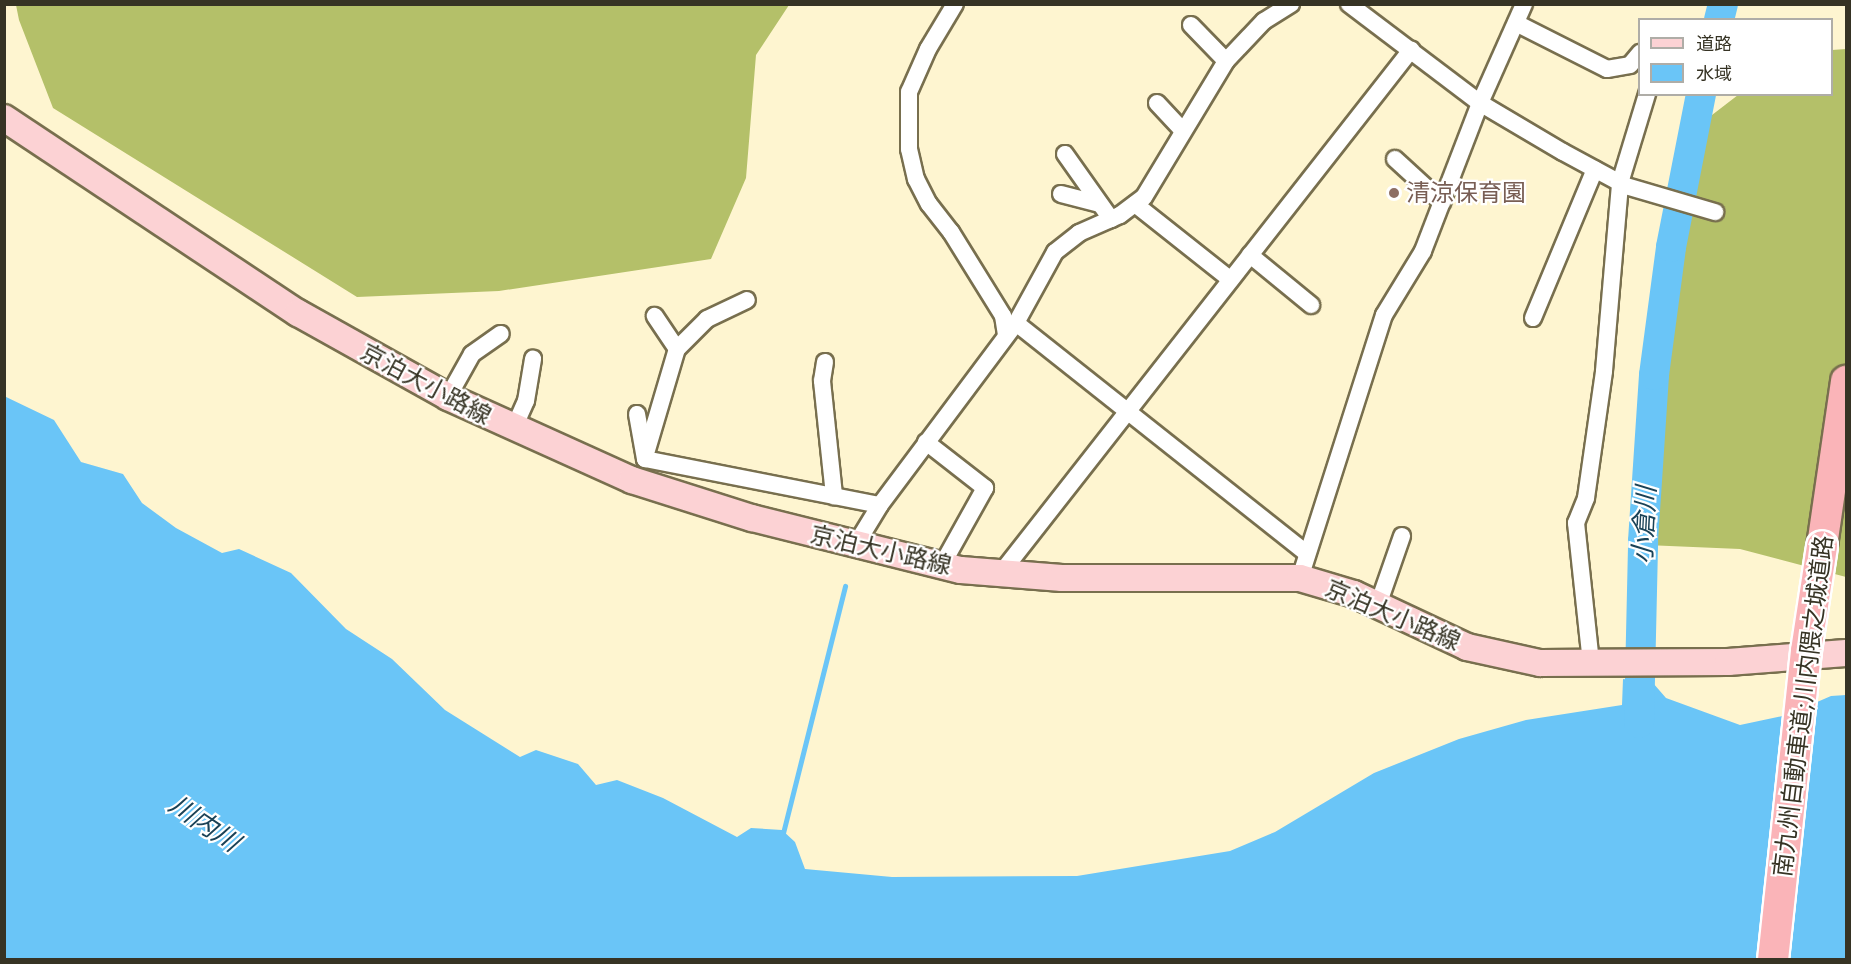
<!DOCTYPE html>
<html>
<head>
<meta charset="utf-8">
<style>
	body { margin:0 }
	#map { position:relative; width:1851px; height:964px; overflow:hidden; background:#fef5d0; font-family:Jost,"Noto Sans JP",sans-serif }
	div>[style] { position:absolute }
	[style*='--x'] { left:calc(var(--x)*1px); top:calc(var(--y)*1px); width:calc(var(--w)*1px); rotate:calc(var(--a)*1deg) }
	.forest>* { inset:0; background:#b4c069 }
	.water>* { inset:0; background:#6ac5f7 }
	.stream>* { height:5px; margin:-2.5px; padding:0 2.5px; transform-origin:2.5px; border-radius:2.5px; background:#6ac5f7 }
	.river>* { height:30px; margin:-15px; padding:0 15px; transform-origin:15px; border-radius:15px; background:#6ac5f7 }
	.roads { filter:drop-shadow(2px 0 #786f4e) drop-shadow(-2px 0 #786f4e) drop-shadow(0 2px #786f4e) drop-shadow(0 -2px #786f4e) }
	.minor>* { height:16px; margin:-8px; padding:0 8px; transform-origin:8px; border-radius:8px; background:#fff }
	.primary>* { height:26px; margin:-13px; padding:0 13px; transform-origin:13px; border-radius:13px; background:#fcd2d4 }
	.motorway>* { height:30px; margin:-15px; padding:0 15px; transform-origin:15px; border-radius:15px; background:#fab4b8 }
	.bridges { filter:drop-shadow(2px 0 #fff) drop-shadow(-2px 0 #fff) drop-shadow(0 2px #fff) drop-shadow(0 -2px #fff) }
	.motorway-bridge>* { height:30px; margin:-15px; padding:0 15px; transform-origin:15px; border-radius:15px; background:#fab4b8 }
	.dots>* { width:16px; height:16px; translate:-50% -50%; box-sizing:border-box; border:3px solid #fff; border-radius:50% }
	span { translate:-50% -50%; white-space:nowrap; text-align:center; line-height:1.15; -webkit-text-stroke:4.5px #fff; paint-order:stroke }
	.education-label { font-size:24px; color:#785e54 }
	.left { translate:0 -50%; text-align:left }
	.street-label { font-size:24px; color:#363324 }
	.water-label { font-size:26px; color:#1a4257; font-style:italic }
	.frame { position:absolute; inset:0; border:6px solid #363324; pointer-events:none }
	.legend { position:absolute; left:1638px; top:18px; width:195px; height:78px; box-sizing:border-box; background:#fff; border:2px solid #afada7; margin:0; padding:8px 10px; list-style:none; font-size:18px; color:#363324 }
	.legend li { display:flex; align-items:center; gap:12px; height:30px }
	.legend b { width:30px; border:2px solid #afada7 }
</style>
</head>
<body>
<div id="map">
	<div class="forest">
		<div style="clip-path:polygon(16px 5px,16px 4px,789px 5px,756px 55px,746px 178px,711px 259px,499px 291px,357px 297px,53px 108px,19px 20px)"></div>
		<div style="clip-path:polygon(1846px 49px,1846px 577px,1740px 549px,1646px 545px,1686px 135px,1738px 95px,1832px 94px,1832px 50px)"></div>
	</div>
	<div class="water">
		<div style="clip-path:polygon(4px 396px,54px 420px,81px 462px,123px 474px,142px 503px,176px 528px,222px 553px,239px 549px,291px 573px,346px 629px,392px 659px,445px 710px,520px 757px,536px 750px,578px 764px,596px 785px,617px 780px,663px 798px,737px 837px,751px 828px,782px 830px,795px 842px,805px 869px,892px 877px,1077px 876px,1230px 851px,1275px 832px,1374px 773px,1459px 739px,1526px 720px,1622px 705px,1623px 679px,1653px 683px,1666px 698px,1740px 725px,1787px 715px,1831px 696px,1846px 695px,1846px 959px,5px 959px)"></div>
	</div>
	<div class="stream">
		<div style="--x:782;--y:837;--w:259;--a:-75.9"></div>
	</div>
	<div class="river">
		<div style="--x:1719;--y:20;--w:16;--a:-76"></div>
		<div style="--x:1639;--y:723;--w:182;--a:-88.7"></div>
		<div style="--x:1643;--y:541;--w:166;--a:-86.2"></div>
		<div style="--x:1654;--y:375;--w:129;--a:-82.4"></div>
		<div style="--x:1671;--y:247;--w:156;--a:-78.9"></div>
	</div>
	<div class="roads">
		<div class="minor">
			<div style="--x:955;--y:4;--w:52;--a:121"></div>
			<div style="--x:928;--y:49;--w:47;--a:113.8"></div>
			<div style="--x:909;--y:92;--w:57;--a:90"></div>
			<div style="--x:909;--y:149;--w:31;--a:77"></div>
			<div style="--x:916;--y:179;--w:28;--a:63"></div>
			<div style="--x:929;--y:204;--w:36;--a:52"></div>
			<div style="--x:951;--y:232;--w:99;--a:58.2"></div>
			<div style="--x:1003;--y:316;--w:18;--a:81"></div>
			<div style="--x:1349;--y:4;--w:164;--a:37.1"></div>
			<div style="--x:1480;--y:103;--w:96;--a:30.6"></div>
			<div style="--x:1563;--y:152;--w:72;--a:28.4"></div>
			<div style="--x:1626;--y:186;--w:93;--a:16.3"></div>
			<div style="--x:1516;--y:23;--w:102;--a:26.8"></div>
			<div style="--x:1607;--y:69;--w:23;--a:-10"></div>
			<div style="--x:1630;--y:65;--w:16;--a:-50"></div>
			<div style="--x:1191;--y:25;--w:50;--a:45.8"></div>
			<div style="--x:1157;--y:103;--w:38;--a:47"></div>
			<div style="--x:1065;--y:154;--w:80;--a:54.7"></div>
			<div style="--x:1395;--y:159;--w:64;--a:42.5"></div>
			<div style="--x:1061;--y:194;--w:40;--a:14.4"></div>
			<div style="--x:1135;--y:204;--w:122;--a:38.4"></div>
			<div style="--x:1250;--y:255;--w:79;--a:39.3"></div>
			<div style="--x:1533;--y:318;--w:161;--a:-67.4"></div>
			<div style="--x:1016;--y:323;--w:370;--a:38.4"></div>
			<div style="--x:677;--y:349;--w:42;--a:-45"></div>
			<div style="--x:707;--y:319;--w:44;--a:-25.4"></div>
			<div style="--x:825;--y:362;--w:19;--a:99"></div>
			<div style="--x:822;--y:381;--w:116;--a:84"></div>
			<div style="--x:448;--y:397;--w:49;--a:-60.8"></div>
			<div style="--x:472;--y:354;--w:35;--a:-35"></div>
			<div style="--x:637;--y:414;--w:46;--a:79.9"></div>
			<div style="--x:645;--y:459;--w:239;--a:11.1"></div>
			<div style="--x:513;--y:430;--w:32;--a:-66"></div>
			<div style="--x:526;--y:401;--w:43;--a:-80.5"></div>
			<div style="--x:926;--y:442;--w:75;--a:37.9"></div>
			<div style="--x:985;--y:488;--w:88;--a:119.2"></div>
			<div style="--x:647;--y:450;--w:105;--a:-73.5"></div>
			<div style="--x:677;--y:349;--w:40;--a:-124"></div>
			<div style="--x:855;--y:546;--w:48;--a:-58.6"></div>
			<div style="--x:880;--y:505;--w:227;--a:-53.2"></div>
			<div style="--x:1016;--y:323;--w:81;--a:-61.2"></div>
			<div style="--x:1055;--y:252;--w:31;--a:-38"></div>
			<div style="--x:1079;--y:233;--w:45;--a:-23.7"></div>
			<div style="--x:1120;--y:215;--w:30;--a:-37"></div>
			<div style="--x:1144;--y:197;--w:159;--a:-58.9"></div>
			<div style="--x:1226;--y:61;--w:55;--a:-46.5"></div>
			<div style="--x:1264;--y:21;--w:32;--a:-32"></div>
			<div style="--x:1001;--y:573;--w:665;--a:-51.91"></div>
			<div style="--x:1300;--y:578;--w:276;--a:-72.3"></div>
			<div style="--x:1384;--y:315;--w:75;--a:-58.6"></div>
			<div style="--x:1423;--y:251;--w:159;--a:-68.9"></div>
			<div style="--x:1480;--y:103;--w:108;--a:-66"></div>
			<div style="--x:1378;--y:605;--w:73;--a:-70.8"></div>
			<div style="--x:1591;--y:663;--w:141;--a:-96.1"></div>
			<div style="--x:1576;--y:523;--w:27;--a:-68"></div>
			<div style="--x:1586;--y:498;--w:128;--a:-81.9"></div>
			<div style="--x:1604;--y:371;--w:189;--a:-85.1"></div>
			<div style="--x:1620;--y:183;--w:93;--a:-73.1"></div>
		</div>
		<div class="primary">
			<div style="--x:4;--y:118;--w:353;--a:33.6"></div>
			<div style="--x:298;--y:313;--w:172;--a:29.2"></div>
			<div style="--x:448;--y:397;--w:202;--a:24.3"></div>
			<div style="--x:632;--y:480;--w:126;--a:17.6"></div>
			<div style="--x:752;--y:518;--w:215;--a:14"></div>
			<div style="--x:961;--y:570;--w:101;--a:4.5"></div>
			<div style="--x:1062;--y:578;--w:238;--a:0"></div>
			<div style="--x:1300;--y:578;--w:56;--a:16.5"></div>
			<div style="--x:1354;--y:594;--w:125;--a:25.1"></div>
			<div style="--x:1467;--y:647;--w:75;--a:12.4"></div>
			<div style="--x:1540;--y:663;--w:188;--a:-0.3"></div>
			<div style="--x:1728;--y:662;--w:118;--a:-4.4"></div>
		</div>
		<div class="motorway">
			<div style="--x:1822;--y:546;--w:167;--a:-81.7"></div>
		</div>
	</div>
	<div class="bridges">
		<div class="motorway-bridge">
			<div style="--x:1773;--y:960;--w:311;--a:-83.9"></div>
			<div style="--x:1806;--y:651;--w:106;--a:-81.3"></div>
		</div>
	</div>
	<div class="dots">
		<div style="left:1394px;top:193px;background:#8d6e63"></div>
	</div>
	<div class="education-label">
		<span class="left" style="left:1406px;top:193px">清涼保育園</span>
	</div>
	<div class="street-label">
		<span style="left:426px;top:384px;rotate:28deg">京泊大小路線</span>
		<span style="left:881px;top:550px;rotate:13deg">京泊大小路線</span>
		<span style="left:1393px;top:615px;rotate:23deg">京泊大小路線</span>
		<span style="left:1803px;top:706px;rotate:-83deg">南九州自動車道;川内隈之城道路</span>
	</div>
	<div class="water-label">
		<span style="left:1645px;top:525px;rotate:-87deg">小倉川</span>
		<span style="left:204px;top:824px;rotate:34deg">川内川</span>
	</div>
	<div class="frame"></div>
	<ul class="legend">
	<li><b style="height:8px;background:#fcd2d4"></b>道路</li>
	<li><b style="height:16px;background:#6ac5f7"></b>水域</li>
	</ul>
</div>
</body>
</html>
